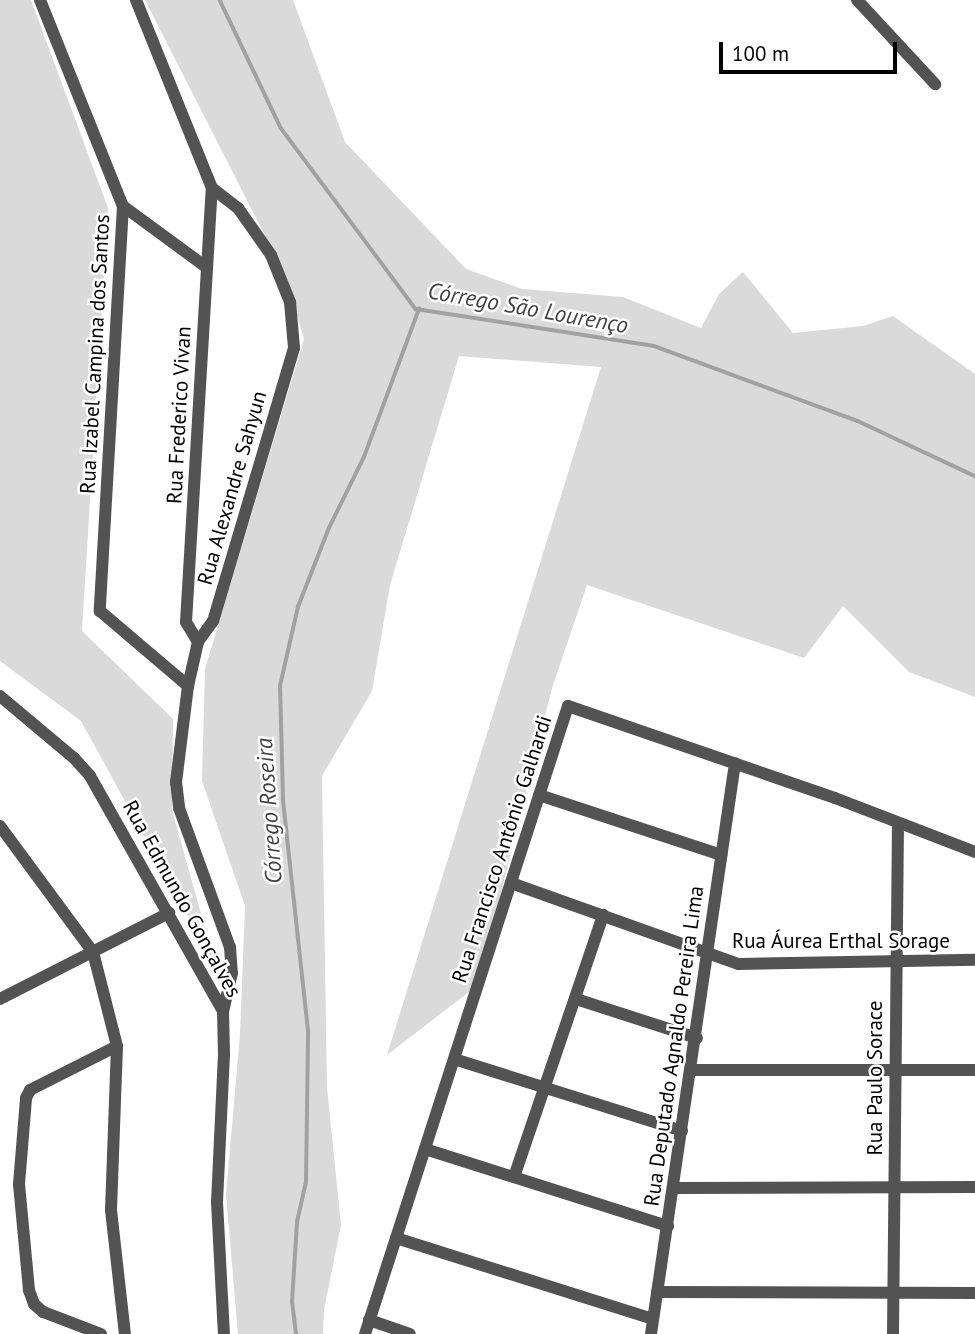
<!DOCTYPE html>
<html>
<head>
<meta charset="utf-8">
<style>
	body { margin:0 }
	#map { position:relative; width:975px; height:1334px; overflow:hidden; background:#fff; font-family:"PT Sans",sans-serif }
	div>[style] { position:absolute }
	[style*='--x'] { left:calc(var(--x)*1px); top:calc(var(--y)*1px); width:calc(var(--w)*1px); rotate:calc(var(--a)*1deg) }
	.green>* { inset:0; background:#dadada }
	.stream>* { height:3.5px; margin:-1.75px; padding:0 1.75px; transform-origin:1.75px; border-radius:1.75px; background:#a1a1a1 }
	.minor>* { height:12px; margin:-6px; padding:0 6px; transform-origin:6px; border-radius:6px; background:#535353 }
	span { translate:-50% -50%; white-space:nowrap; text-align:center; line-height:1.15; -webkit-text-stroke:5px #fff; paint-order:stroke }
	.street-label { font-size:21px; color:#000 }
	.water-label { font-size:23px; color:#424242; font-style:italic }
	.scale { position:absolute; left:719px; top:42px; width:178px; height:32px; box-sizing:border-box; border:4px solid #000; border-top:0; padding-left:9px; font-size:21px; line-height:24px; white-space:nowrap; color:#000; -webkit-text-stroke:5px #fff; paint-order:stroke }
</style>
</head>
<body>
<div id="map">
	<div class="green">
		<div style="clip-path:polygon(0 0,31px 0,108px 208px,82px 631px,173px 719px,172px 810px,216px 967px,81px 721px,0 661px)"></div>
		<div style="clip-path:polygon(145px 0,293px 0,345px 142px,466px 269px,522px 289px,623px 297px,701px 328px,719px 294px,743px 272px,793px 333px,863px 326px,893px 316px,975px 374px,975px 697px,909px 672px,843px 606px,804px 658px,587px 585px,552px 688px,478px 985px,387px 1055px,601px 367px,459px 356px,390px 585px,372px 691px,322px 776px,327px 1087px,341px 1225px,324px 1310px,323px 1334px,238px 1334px,226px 1195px,240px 1034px,245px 906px,202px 781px,205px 669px,304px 339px,285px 275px)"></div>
	</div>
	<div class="stream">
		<div style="--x:220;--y:0;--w:142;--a:64.5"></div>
		<div style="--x:281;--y:128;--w:226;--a:53.3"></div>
		<div style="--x:416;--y:309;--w:241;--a:8.8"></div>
		<div style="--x:654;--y:346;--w:217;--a:20.2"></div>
		<div style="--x:858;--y:421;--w:129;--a:25.2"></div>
		<div style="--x:296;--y:1334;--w:32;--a:-97"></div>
		<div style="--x:292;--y:1302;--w:80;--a:-86.4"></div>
		<div style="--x:297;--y:1222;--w:41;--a:-77.3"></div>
		<div style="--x:306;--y:1182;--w:151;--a:-89.2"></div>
		<div style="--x:308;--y:1031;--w:233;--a:-96.2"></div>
		<div style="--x:283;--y:799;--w:113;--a:-91.5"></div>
		<div style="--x:280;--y:686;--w:81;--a:-77.2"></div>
		<div style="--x:298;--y:607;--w:85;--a:-68.6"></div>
		<div style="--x:329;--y:528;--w:79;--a:-63.8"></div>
		<div style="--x:364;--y:457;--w:158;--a:-69.6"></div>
	</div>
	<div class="minor">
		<div style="--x:40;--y:0;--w:222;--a:68.1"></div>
		<div style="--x:123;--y:206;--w:406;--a:93.3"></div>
		<div style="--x:100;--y:611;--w:116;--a:40.4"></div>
		<div style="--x:136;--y:0;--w:203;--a:68"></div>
		<div style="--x:212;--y:188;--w:33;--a:38"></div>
		<div style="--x:238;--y:208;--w:57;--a:54.9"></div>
		<div style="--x:271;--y:255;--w:51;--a:68"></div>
		<div style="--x:290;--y:302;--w:46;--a:85"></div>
		<div style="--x:294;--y:348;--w:285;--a:106.5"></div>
		<div style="--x:213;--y:621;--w:26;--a:126"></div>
		<div style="--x:198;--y:642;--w:45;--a:102.8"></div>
		<div style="--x:188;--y:686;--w:97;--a:97.1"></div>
		<div style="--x:176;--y:782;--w:26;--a:83"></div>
		<div style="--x:179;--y:808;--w:148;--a:69.9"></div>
		<div style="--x:230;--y:947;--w:26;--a:86"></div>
		<div style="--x:232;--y:973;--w:39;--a:103"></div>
		<div style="--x:857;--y:0;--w:115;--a:47.1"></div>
		<div style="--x:123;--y:206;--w:103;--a:36.3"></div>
		<div style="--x:198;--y:642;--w:23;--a:-121"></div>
		<div style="--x:186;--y:622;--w:435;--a:-86.6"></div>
		<div style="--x:0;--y:696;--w:97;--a:40"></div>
		<div style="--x:74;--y:758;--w:24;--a:48"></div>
		<div style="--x:90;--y:776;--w:270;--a:60.5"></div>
		<div style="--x:223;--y:1011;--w:43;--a:88.7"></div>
		<div style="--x:224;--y:1054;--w:148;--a:92.7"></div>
		<div style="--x:217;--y:1202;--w:132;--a:87"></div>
		<div style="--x:539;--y:795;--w:192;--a:18.2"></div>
		<div style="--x:0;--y:826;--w:157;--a:53.6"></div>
		<div style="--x:93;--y:952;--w:97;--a:75.7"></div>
		<div style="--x:117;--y:1046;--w:164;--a:92.1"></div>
		<div style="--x:111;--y:1210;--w:125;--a:83.6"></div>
		<div style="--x:511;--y:883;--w:241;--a:19.6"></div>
		<div style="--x:738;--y:964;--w:237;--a:-1"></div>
		<div style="--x:0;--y:999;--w:190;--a:-27"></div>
		<div style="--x:576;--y:999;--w:127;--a:17.9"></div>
		<div style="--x:454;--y:1059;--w:239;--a:17.5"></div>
		<div style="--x:692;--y:1070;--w:283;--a:0"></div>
		<div style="--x:425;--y:1149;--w:255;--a:17.6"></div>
		<div style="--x:514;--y:1177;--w:277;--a:-71.2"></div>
		<div style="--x:674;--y:1188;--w:301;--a:-0.2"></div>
		<div style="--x:396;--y:1238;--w:269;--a:17.5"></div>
		<div style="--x:657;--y:1292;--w:318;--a:0.2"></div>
		<div style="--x:369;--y:1320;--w:43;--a:18.9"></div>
		<div style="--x:101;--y:1334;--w:62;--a:-159.2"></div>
		<div style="--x:43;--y:1312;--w:12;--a:-138"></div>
		<div style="--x:34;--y:1304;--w:15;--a:-110"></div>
		<div style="--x:29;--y:1290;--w:106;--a:-95.4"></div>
		<div style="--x:19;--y:1184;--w:86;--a:-85.3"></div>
		<div style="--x:26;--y:1098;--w:9;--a:-63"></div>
		<div style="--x:30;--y:1090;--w:97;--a:-26.8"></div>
		<div style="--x:365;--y:1334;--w:660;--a:-72.09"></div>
		<div style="--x:568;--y:706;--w:282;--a:19"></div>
		<div style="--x:835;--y:798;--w:150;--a:21.1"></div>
		<div style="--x:651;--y:1334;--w:577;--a:-81.63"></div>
		<div style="--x:893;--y:1334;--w:511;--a:-89.44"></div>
	</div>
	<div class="street-label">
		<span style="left:95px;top:354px;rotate:-87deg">Rua Izabel Campina dos Santos</span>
		<span style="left:179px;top:415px;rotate:-87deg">Rua Frederico Vivan</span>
		<span style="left:232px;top:488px;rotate:-74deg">Rua Alexandre Sahyun</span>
		<span style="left:502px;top:849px;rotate:-72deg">Rua Francisco Antônio Galhardi</span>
		<span style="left:182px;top:899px;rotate:61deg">Rua Edmundo Gonçalves</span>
		<span style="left:841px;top:941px">Rua Áurea Erthal Sorage</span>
		<span style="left:674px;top:1046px;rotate:-82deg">Rua Deputado Agnaldo Pereira Lima</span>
		<span style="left:875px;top:1078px;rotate:-90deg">Rua Paulo Sorace</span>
	</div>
	<div class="water-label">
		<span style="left:528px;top:308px;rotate:10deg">Córrego São Lourenço</span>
		<span style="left:269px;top:811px;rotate:-94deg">Córrego Roseira</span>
	</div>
	<div class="scale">100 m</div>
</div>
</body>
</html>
